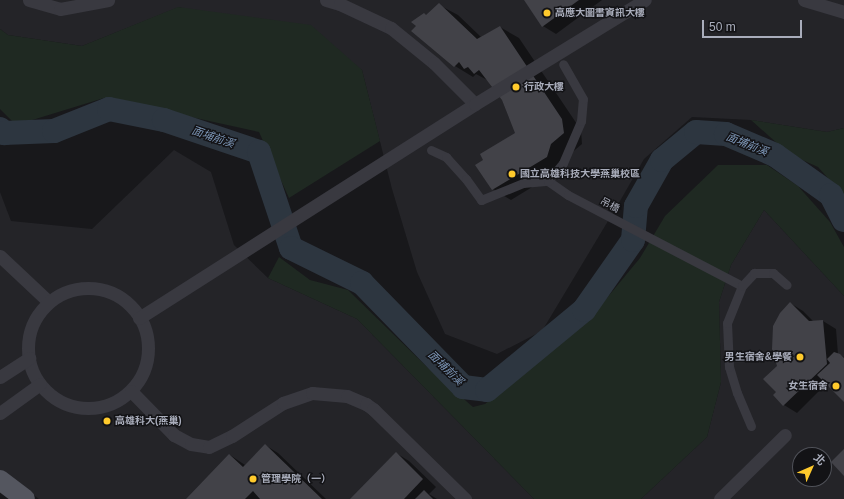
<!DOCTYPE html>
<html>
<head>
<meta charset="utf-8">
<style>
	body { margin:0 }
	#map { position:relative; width:844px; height:499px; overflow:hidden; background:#18181b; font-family:Helvetica,"Noto Sans TC",sans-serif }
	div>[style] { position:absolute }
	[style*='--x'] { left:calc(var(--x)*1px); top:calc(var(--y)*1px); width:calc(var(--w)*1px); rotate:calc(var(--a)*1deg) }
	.built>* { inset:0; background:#242428 }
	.green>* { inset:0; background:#1f2922 }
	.shadow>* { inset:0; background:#0007 }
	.river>* { height:24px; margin:-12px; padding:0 12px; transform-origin:12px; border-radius:12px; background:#2d3640 }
	.building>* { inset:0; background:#424248 }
	.pedestrian>* { height:9px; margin:-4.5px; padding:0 4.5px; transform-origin:4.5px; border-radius:4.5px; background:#393940 }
	.minor>* { height:13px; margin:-6.5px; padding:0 6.5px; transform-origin:6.5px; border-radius:6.5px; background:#393940 }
	.minor>.ring { margin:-6.5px; padding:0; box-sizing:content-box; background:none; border:13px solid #393940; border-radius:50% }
	.primary>* { height:20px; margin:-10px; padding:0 10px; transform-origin:10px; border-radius:10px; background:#54565f }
	.dots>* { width:11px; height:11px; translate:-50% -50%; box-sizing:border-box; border:2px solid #131316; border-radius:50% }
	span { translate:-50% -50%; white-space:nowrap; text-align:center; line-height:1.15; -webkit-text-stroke:3px #131316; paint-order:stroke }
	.poi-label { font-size:10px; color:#a9adbb; font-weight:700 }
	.left { translate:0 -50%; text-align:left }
	.right { translate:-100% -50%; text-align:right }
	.street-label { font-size:10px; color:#a9adbb }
	.water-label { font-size:11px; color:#7e98b9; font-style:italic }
	.north { position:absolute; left:792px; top:447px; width:40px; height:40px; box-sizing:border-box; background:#131316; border:1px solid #4f5158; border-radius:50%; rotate:45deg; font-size:11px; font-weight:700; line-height:16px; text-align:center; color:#a9adbb }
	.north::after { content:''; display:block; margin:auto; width:14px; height:18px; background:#ffca2c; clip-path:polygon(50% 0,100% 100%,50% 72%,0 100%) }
	.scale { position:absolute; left:702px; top:20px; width:100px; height:18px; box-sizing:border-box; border:2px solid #a9adbb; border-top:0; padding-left:5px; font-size:12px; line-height:14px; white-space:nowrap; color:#a9adbb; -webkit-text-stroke:3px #131316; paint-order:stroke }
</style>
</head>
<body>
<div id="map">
	<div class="built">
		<div style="clip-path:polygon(0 0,844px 0,844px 128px,827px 132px,751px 120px,692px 117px,644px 159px,620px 201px,542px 331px,497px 354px,445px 334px,417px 272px,392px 189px,362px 70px,179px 7px,82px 46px,8px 35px,0 29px)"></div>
		<div style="clip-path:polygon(174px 150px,211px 172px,234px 245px,268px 278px,357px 319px,534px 499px,39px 499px,0 470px,0 192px,11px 221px,92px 229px)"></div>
		<div style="clip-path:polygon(evenodd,764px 210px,844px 296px,844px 499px,641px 499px,707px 437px,721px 382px,719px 302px,731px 265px,764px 210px,800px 455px,824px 455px,824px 479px,800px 479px,800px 455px)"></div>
	</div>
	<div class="green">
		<div style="clip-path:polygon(178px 7px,311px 25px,362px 70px,380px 141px,289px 198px,259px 132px,104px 98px,16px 125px,0 109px,0 29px,8px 35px,82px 46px)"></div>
		<div style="clip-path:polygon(751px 120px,827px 132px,844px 128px,844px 200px,836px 187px,818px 167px,789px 154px)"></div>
		<div style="clip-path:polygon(718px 165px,767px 165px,798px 186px,830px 222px,844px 247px,844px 296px,764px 210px,731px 265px,719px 302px,721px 382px,707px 437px,641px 499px,534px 499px,357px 319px,268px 278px,279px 257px,310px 280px,348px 290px,428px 368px,473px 407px,485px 404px,592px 316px,640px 258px,665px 216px)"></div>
	</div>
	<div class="shadow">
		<div style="clip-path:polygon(525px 0,602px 0,556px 34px,543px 26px)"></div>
		<div style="clip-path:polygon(439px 5px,458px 15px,481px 37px,500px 27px,519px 38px,581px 130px,582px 144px,569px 155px,565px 167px,511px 200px,493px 189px,484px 160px,516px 133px,503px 99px,489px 81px,476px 74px,473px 77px,455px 66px,413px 31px)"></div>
		<div style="clip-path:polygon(790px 303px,803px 311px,814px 322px,823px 321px,836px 329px,838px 354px,844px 357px,844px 401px,827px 383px,797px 413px,784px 405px,774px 395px,777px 392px,778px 366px)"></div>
		<div style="clip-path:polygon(265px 445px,278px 453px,326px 499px,187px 499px,230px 455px,245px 465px)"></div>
		<div style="clip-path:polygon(396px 453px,409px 461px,436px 487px,429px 494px,437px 499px,351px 499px)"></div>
	</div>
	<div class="river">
		<div style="--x:0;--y:129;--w:6;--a:45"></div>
		<div style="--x:4;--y:133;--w:50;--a:-2.3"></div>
		<div style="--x:54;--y:131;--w:59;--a:-21.8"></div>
		<div style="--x:109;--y:109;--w:56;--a:11.3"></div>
		<div style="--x:164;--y:120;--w:100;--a:18.6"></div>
		<div style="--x:259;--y:152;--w:101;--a:71.6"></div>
		<div style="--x:291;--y:248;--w:79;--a:26.2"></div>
		<div style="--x:362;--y:283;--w:145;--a:45.8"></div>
		<div style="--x:463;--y:387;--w:24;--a:7"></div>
		<div style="--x:487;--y:390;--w:126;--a:-39.5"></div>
		<div style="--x:584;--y:310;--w:85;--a:-55"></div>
		<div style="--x:633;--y:240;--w:34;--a:-85"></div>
		<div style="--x:636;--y:206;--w:53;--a:-60.5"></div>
		<div style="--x:662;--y:160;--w:44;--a:-39.5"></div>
		<div style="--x:696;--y:132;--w:30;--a:4"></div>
		<div style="--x:726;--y:134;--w:53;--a:23.2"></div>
		<div style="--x:775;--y:155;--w:69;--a:35.5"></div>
		<div style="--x:831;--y:195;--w:28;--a:63"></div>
	</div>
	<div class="building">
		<div style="clip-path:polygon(524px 0,579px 0,542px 27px)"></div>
		<div style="clip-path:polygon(439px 3px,477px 39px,500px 26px,562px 119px,564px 133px,551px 144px,547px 157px,492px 190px,475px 165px,483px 160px,480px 154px,515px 133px,502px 100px,479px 70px,474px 74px,468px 67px,464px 69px,459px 62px,454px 67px,411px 31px,416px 26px,411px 22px,424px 13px,426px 15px)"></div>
		<div style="clip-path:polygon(790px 302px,809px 321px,823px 320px,827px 364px,783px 406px,773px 395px,776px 392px,763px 379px,777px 366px,772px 349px,773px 326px,780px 313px)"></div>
		<div style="clip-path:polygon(834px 352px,840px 354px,844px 358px,844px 402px,817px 375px,830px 363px,827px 359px)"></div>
		<div style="clip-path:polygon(265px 444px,322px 499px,260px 499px,253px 491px,245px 499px,186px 499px,229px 454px,243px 467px)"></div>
		<div style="clip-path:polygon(844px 449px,844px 476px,831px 462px)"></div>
		<div style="clip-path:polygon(396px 452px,423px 479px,404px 499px,350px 499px)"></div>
		<div style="clip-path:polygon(424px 490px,433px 499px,415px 499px)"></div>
	</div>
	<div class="pedestrian">
		<div style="--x:431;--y:150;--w:17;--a:25"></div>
		<div style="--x:446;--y:157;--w:30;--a:48"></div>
		<div style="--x:466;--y:179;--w:26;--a:54"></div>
		<div style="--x:481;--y:200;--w:45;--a:-22"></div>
		<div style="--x:523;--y:183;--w:25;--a:-5"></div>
		<div style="--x:548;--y:181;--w:24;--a:35"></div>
		<div style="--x:568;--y:195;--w:196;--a:27.6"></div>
		<div style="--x:548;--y:181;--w:23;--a:-50"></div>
		<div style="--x:563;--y:163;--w:46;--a:-66.8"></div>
		<div style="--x:581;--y:121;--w:22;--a:-85"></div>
		<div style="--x:583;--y:99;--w:40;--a:-119.7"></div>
		<div style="--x:751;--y:426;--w:36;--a:-113"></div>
		<div style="--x:737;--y:393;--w:27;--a:-107"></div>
		<div style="--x:729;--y:367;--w:44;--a:-92.6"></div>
		<div style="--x:727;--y:323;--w:40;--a:-68"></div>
		<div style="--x:742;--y:286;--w:18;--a:-47"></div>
		<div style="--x:754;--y:273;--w:19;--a:0"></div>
		<div style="--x:773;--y:273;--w:18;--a:41"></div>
	</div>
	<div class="minor">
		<div style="--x:29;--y:0;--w:32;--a:16"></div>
		<div style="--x:60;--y:9;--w:49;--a:-10.6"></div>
		<div style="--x:326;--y:0;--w:15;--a:16"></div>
		<div style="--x:340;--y:4;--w:56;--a:25.2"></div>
		<div style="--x:391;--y:28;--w:55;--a:39.1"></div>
		<div style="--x:434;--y:63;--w:58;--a:45"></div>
		<div style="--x:804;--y:0;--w:42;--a:16.7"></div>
		<div style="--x:0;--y:256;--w:66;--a:43.2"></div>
		<div class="ring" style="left:28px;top:288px;width:107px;height:107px"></div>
		<div style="--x:139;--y:318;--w:398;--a:-32.5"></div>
		<div style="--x:475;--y:104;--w:199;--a:-31.5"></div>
		<div style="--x:0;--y:377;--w:35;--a:-33"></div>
		<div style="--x:131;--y:391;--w:62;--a:45.7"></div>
		<div style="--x:174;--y:435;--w:19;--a:28"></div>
		<div style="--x:191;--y:444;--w:18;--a:9"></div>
		<div style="--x:209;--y:447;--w:25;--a:-26"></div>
		<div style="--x:232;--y:436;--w:61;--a:-32.9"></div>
		<div style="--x:283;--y:403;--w:31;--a:-19"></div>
		<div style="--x:312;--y:393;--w:35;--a:5"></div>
		<div style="--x:347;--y:396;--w:21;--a:23"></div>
		<div style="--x:366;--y:404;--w:9;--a:36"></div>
		<div style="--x:373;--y:409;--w:129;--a:44.4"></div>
		<div style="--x:0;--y:413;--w:49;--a:-35.9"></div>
		<div style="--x:720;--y:499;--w:91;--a:-44.6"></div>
	</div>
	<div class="primary">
		<div style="--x:0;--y:480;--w:31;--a:37"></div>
	</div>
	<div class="dots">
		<div style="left:547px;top:13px;background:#ffca2c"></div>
		<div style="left:516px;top:87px;background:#ffca2c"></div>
		<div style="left:512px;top:174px;background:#ffca2c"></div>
		<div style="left:800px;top:357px;background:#ffca2c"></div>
		<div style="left:836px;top:386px;background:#ffca2c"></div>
		<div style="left:107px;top:421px;background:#ffca2c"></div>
		<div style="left:253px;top:479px;background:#ffca2c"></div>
	</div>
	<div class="poi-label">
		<span class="left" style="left:555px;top:13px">高應大圖書資訊大樓</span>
		<span class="left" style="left:524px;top:87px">行政大樓</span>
		<span class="left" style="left:520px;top:174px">國立高雄科技大學燕巢校區</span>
		<span class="right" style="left:792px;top:357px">男生宿舍&amp;學餐</span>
		<span class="right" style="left:828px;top:386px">女生宿舍</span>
		<span class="left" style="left:115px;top:421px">高雄科大(燕巢)</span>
		<span class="left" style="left:261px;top:479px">管理學院（一）</span>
	</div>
	<div class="street-label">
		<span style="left:610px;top:205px;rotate:27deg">吊橋</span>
	</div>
	<div class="water-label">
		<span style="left:213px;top:137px;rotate:19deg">面埔前溪</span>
		<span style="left:747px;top:144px;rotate:22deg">面埔前溪</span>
		<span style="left:446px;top:368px;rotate:44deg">面埔前溪</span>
	</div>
	<div class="north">北</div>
	<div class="scale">50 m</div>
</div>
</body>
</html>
